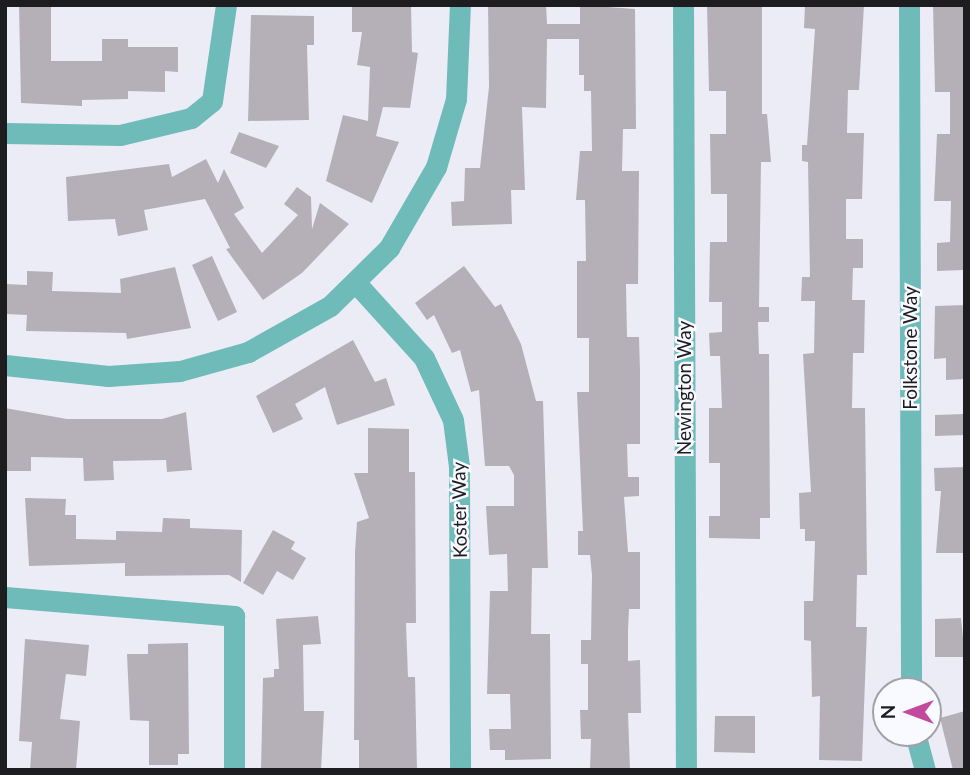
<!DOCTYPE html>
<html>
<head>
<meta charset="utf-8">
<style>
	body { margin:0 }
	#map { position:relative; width:970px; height:775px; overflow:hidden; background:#ebecf5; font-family:Lato,sans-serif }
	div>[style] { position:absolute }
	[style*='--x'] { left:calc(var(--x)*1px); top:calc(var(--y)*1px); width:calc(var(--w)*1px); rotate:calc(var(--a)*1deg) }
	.building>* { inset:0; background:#b5b0b7 }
	.street>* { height:21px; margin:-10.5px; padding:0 10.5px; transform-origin:10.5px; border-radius:10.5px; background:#6ebbba }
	span { translate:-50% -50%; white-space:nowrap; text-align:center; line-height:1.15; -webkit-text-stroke:5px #f9faff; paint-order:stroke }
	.street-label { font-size:19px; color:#1d1d20 }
	.frame { position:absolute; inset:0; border:7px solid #1d1d20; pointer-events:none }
	.north { position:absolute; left:872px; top:677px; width:70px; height:70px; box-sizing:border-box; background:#f9faff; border:2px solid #a1a2a6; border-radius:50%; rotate:270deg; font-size:19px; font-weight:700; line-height:28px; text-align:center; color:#1d1d20 }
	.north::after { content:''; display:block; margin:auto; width:24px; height:32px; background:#c3499c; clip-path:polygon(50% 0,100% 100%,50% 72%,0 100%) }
</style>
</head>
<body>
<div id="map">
	<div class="building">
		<div style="clip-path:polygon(19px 5px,51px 5px,51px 61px,102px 61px,102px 39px,128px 39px,128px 47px,178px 47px,178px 72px,165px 71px,165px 92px,128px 91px,128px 99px,82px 100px,82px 106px,21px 103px)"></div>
		<div style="clip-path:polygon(352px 5px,411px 5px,412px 52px,418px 53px,410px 108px,383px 107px,376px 136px,399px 142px,372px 203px,326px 181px,343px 115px,368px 121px,370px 67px,357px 65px,362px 32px,352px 32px)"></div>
		<div style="clip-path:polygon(488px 5px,546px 5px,547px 24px,580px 24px,580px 5px,635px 9px,636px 129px,623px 129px,622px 171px,639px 171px,638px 284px,626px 284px,627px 337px,639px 337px,640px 370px,640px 444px,627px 444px,628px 477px,639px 477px,639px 496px,624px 497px,628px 552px,640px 552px,640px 609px,629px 609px,628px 630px,628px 661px,640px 660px,641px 713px,628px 713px,630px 770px,590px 770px,591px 739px,581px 739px,580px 710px,588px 710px,588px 664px,581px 664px,581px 640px,591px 640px,592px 575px,590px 555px,578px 555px,578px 531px,583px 531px,577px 392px,589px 392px,589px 338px,577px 338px,577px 261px,586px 261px,585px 200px,576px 200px,580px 151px,592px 151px,591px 91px,584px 91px,584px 75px,579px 75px,579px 39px,547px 39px,546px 108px,522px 107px,525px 190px,511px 190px,512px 224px,452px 226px,451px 202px,464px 201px,465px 168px,480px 168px,489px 87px)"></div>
		<div style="clip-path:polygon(707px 5px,762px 5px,762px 114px,767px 114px,771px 162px,761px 162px,759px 307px,769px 307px,769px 322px,758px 322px,759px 354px,769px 354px,770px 518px,760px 518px,760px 539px,709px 538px,709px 516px,720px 516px,720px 463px,709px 463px,709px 408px,722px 408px,720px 356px,710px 356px,709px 333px,722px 332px,722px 302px,709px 302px,710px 242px,727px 242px,727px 194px,711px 194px,710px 134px,726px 134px,726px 91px,709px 91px)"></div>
		<div style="clip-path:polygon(805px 5px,864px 5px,859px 90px,848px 90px,847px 133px,864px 133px,862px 199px,846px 199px,846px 239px,863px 239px,863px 268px,853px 268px,852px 300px,865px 300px,864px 353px,853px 353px,852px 408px,865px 408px,867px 575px,857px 575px,856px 627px,867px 627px,862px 761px,819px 760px,820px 696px,812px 697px,811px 641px,804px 640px,804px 601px,813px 601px,815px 541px,805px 541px,805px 529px,800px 529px,799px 493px,811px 492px,803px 354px,814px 353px,815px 301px,801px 301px,802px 277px,810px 277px,808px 162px,802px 161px,802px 145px,807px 145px,815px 29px,804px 28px)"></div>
		<div style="clip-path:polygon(933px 5px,965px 5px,965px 270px,937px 271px,937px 243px,950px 242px,951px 201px,934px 201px,937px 134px,950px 134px,950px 92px,935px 92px)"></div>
		<div style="clip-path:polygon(251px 15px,314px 16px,314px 45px,307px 45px,309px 120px,248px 121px)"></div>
		<div style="clip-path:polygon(239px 132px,279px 146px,266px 168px,230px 153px)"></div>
		<div style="clip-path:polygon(206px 159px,218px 183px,224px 169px,244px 208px,234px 214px,262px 253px,298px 215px,284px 204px,297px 187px,311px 197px,312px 229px,320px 203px,349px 224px,302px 273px,263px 300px,226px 249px,230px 248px,205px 199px,144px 210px,148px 230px,118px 236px,115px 219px,68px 221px,66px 177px,169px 164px,172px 177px)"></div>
		<div style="clip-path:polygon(212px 256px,237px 312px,218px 321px,192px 265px)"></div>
		<div style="clip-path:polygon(464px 266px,495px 307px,501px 304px,521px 344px,536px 401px,543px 401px,548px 568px,532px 568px,531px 634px,550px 634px,551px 759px,505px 760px,505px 750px,490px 750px,489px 729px,511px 729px,510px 694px,487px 694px,490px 591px,508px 591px,507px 554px,489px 555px,486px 506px,514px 506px,514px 475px,509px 466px,485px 466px,479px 390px,471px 392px,460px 350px,452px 353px,434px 315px,427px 320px,415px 303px)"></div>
		<div style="clip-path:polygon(175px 267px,191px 328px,127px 339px,126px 333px,26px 331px,27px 315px,5px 314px,5px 284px,27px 285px,27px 271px,53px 272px,52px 291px,121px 293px,120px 279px)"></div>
		<div style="clip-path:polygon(965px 305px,965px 379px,946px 380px,946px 358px,934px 359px,935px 306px)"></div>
		<div style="clip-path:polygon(353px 340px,375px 382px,386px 378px,395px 405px,337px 425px,325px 387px,295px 404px,303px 419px,273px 433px,256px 396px)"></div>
		<div style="clip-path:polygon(5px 408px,67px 419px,162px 419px,186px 412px,192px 470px,167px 472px,166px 460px,113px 461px,114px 480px,84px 481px,83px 458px,31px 457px,31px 471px,5px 471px)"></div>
		<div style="clip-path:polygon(965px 414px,965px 435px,935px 436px,935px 415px)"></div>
		<div style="clip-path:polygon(368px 428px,409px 429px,409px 472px,415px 472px,416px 623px,406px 623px,408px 677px,415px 677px,417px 770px,359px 770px,359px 740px,354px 740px,355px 552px,357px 522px,369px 518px,354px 473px,368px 473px)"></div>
		<div style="clip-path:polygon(965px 467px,965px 553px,936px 553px,941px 491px,935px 491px,934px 468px)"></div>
		<div style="clip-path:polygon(25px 498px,66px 499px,65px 515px,76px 515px,76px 539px,116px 540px,116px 531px,162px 532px,163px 518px,190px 519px,190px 528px,242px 530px,241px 582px,229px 575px,125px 576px,125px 563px,29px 566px)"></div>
		<div style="clip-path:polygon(273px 530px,295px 542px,291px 549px,306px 558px,293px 580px,277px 571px,263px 595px,243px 583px)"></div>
		<div style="clip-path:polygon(318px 616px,321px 644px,303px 645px,304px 711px,324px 711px,321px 770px,261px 770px,263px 678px,274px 677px,274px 669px,279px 669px,276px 619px)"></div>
		<div style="clip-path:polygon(961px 618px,965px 657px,935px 657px,935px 619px)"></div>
		<div style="clip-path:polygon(25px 639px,89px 645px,86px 676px,66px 674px,60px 719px,80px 721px,76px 770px,30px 770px,32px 742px,19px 741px)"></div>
		<div style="clip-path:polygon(188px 643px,189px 754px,178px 754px,178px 765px,149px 765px,149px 721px,130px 720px,127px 654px,148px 654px,148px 644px)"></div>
		<div style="clip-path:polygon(965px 711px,965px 770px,953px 770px,940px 718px)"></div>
		<div style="clip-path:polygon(715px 716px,755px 716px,755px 753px,714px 752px)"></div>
	</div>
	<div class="street">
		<div style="--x:683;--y:5;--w:765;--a:89.78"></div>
		<div style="--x:909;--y:5;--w:686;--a:89.83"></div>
		<div style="--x:5;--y:133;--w:115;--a:1"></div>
		<div style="--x:120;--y:135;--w:73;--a:-13.5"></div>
		<div style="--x:191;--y:118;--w:27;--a:-39"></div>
		<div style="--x:212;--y:101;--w:97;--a:-81.7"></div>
		<div style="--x:356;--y:283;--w:101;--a:47.8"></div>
		<div style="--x:424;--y:358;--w:68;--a:64.9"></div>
		<div style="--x:453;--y:420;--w:46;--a:82.6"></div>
		<div style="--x:459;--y:466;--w:304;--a:89.8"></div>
		<div style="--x:5;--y:365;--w:104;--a:6.1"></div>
		<div style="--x:108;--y:376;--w:72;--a:-4"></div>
		<div style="--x:180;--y:371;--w:71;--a:-15.6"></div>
		<div style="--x:248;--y:352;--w:94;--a:-29.3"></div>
		<div style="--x:330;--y:306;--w:83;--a:-44.5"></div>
		<div style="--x:389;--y:248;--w:94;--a:-59.9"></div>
		<div style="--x:436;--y:167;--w:71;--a:-73.6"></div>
		<div style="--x:456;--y:99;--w:94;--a:-87.6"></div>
		<div style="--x:5;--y:597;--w:230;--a:4.7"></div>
		<div style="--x:234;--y:616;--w:154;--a:90"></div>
		<div style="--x:915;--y:733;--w:38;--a:75"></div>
	</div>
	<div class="street-label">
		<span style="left:910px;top:348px;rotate:-90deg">Folkstone Way</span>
		<span style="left:684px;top:388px;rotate:-90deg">Newington Way</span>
		<span style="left:459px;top:510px;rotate:-91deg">Koster Way</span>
	</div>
	<div class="frame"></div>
	<div class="north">N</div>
</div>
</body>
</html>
